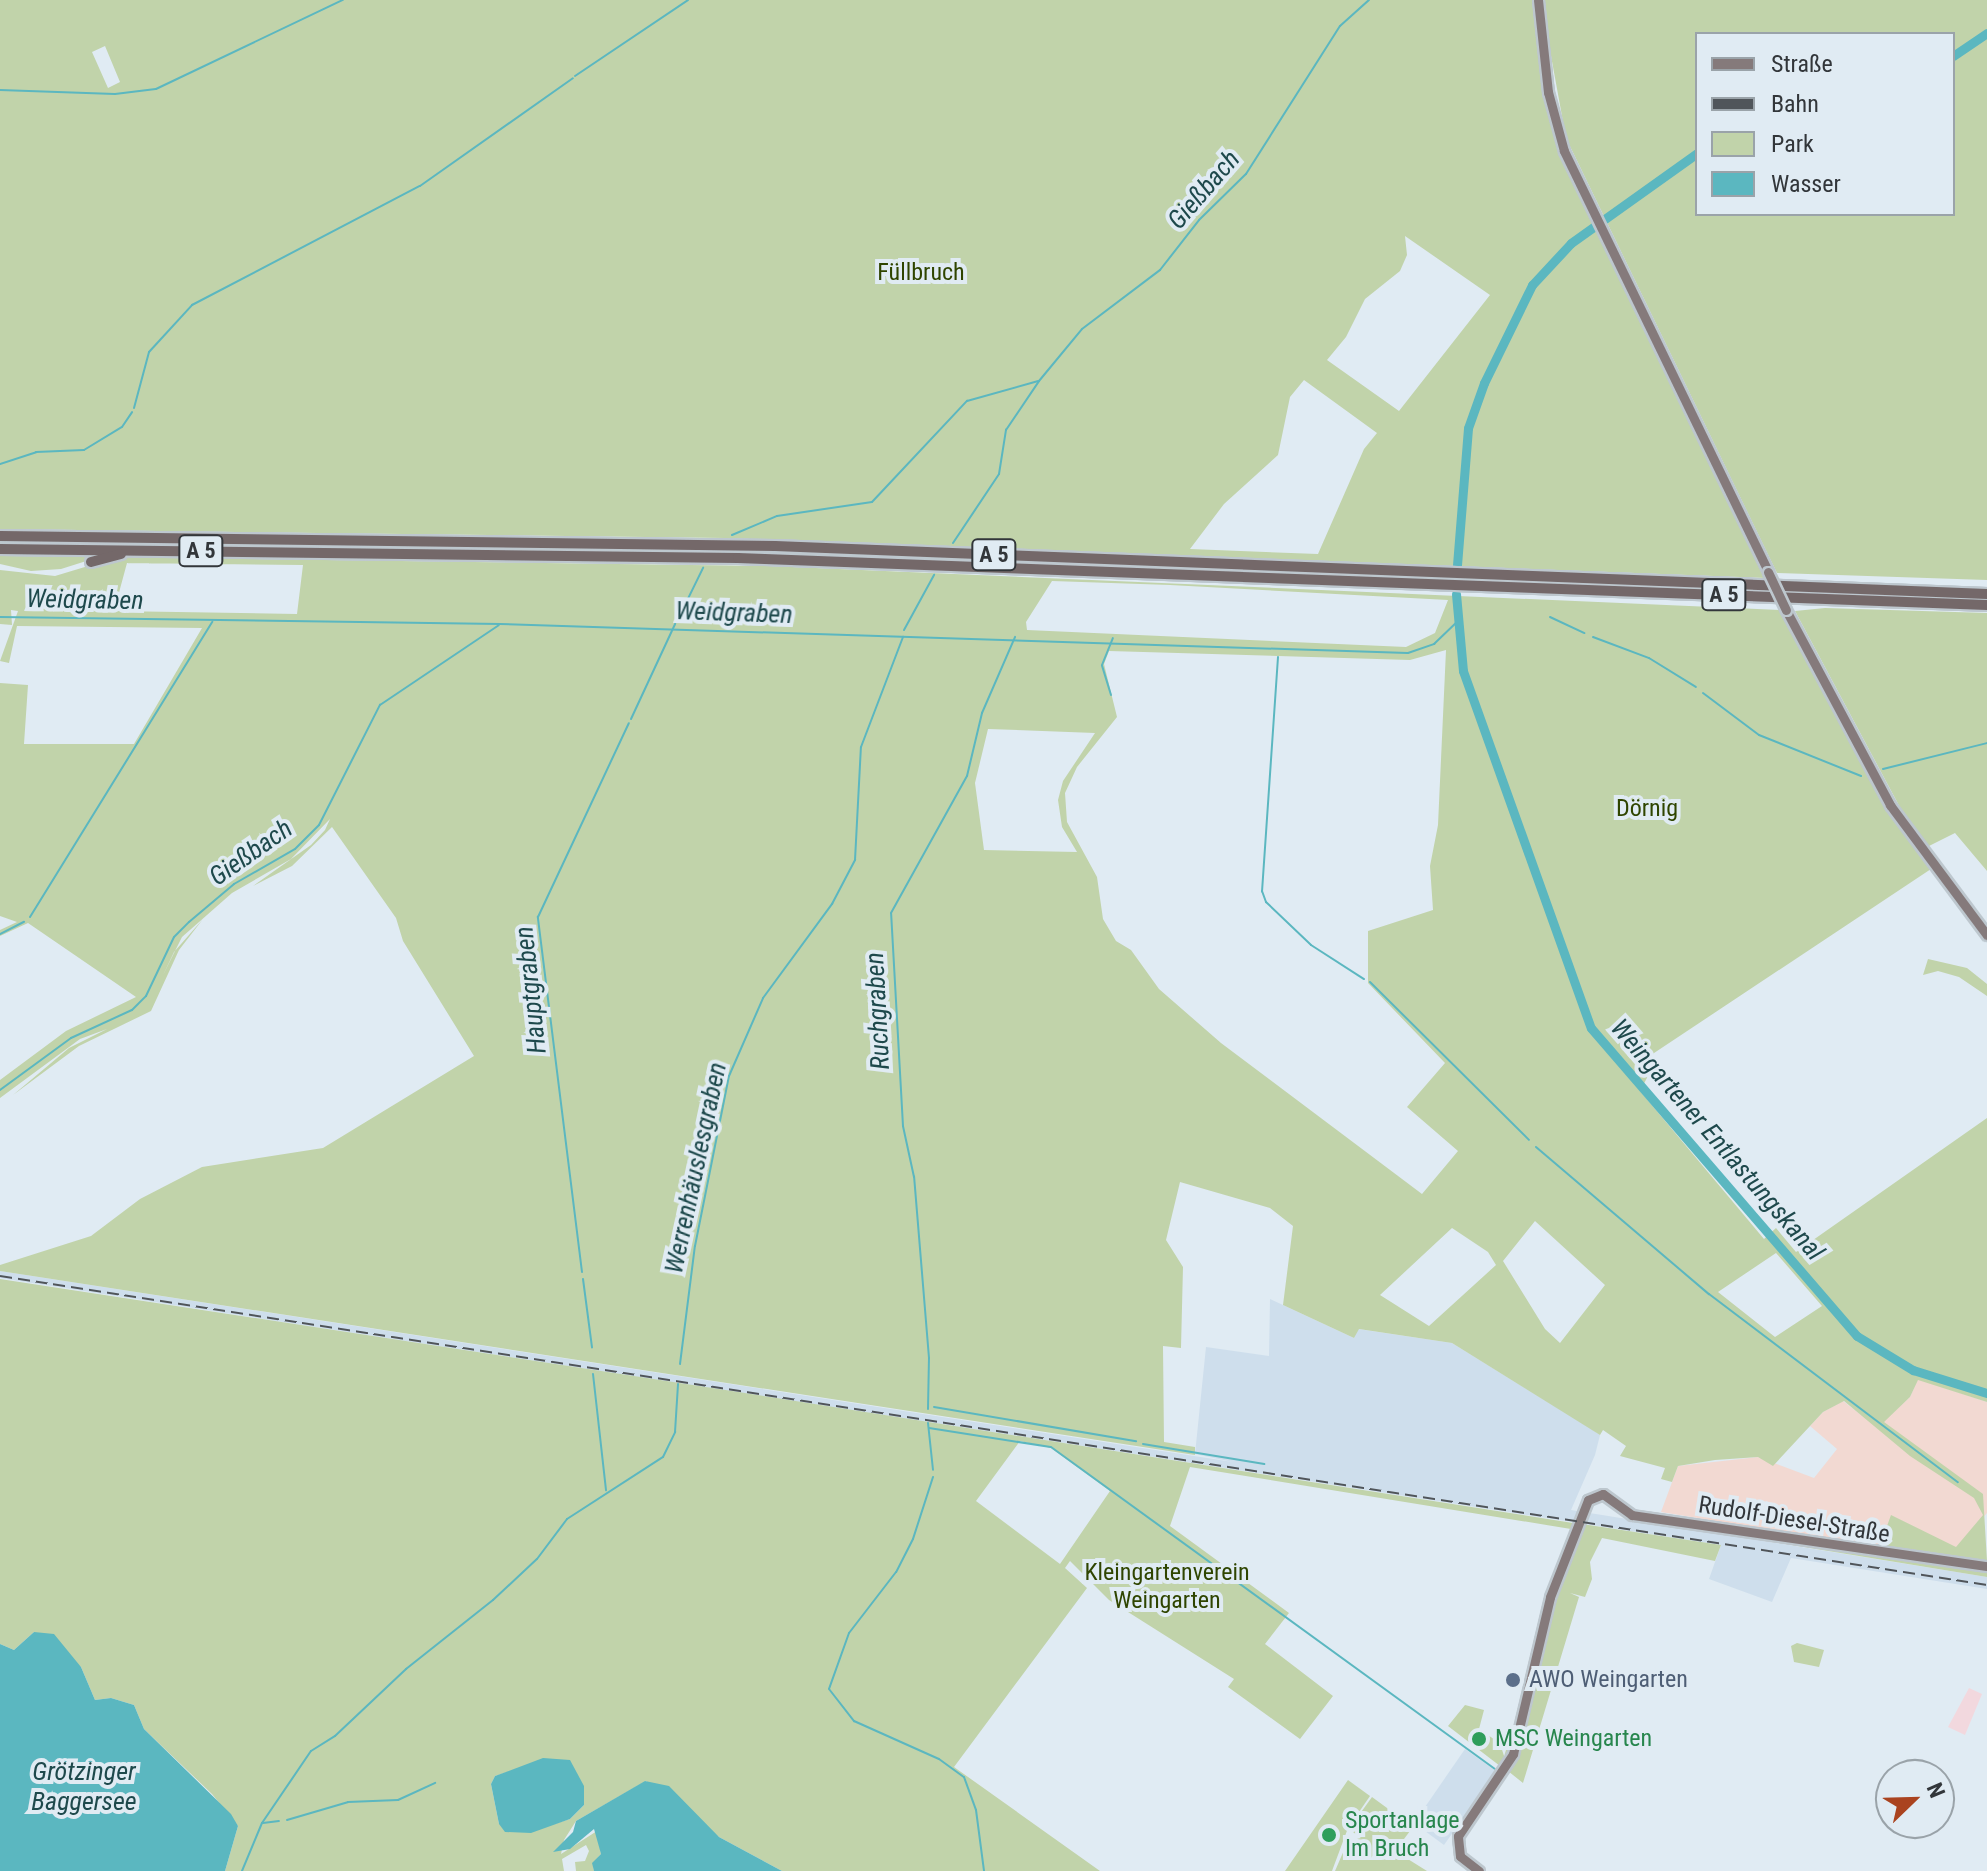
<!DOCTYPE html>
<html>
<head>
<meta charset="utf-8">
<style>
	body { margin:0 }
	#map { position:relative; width:1987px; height:1871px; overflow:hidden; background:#e0ebf3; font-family:"Roboto Condensed",sans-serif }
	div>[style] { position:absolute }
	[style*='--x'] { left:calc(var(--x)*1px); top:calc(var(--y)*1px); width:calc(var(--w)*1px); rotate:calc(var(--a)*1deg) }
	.commercial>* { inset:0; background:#f2d9d2 }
	.built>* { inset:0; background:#cedeec }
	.education>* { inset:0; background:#f2d8de }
	.green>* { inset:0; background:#c1d3aa }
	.water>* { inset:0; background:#5bb7c0 }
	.stream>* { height:2px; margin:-1px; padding:0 1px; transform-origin:1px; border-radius:1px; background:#5bb7c0 }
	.river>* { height:9px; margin:-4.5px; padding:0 4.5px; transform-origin:4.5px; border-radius:4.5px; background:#5bb7c0 }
	.roads { filter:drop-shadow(2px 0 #bdc7ce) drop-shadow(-2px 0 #bdc7ce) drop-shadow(0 2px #bdc7ce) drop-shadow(0 -2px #bdc7ce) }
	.major>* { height:9px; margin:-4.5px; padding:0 4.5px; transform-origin:4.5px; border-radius:4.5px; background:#857a7b }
	.highway>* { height:10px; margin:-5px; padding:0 5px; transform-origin:5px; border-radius:5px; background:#746869 }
	.rail>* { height:2px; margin-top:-1px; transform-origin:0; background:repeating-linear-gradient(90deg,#50555a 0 12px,transparent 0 18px) }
	.bridges { filter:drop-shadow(2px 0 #bdc7ce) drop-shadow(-2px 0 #bdc7ce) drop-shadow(0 2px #bdc7ce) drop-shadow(0 -2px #bdc7ce) }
	.major-bridge>* { height:9px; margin:-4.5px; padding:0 4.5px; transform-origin:4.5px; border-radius:4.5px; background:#857a7b }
	.dots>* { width:22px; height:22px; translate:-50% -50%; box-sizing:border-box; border:4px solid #e0ebf3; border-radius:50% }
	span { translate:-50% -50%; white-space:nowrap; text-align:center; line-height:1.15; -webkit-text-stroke:8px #e0ebf3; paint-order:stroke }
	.shield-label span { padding:2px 6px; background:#e0ebf3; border:2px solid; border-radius:6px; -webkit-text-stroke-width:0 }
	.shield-label { font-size:22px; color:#32363a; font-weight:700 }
	.park-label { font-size:24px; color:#2f4500 }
	.street-label { font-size:24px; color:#32363a }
	.service-label { font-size:24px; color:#4e5e75 }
	.left { translate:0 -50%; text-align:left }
	.leisure-label { font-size:24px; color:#27864d }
	.water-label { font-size:26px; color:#1e494c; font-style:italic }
	.legend { position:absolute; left:1695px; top:32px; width:260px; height:184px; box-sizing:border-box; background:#e0ebf3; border:2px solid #9aa3a9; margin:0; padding:10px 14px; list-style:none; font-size:24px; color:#32363a }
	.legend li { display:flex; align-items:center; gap:16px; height:40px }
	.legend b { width:40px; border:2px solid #9aa3a9 }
	.north { position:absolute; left:1875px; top:1759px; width:80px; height:80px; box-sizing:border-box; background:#e0ebf3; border:2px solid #9aa3a9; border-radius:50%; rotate:67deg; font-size:22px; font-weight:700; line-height:32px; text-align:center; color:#32363a }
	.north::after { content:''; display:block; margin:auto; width:28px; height:36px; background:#aa431f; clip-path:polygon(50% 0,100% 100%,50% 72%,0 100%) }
</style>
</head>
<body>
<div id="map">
	<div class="commercial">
		<div style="clip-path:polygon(1918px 1379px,1987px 1402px,1987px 1513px,1956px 1548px,1892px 1516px,1879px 1548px,1661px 1512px,1678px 1466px,1758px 1457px,1814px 1478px,1837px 1449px,1810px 1426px,1823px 1412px,1843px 1401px,1873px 1424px,1883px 1422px,1910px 1397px)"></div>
	</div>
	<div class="built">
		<div style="clip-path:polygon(0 1271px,1233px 1462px,1195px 1454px,1206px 1347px,1269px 1356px,1270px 1299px,1354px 1338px,1358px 1329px,1452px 1343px,1593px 1430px,1600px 1435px,1595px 1455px,1571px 1510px,1987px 1577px,1987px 1589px,1791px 1558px,1772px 1602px,1709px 1579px,1721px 1545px,0 1278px)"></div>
		<div style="clip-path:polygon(1465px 1749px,1496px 1771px,1444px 1845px,1414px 1823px)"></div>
	</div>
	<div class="education">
		<div style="clip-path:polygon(1969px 1688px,1982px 1694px,1965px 1735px,1948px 1727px)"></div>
	</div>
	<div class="green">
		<div style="clip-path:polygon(evenodd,0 0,1987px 0,1987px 580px,1777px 573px,1566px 138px,1547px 34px,1538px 39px,1559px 146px,1766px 578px,725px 538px,0 529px,0 0,1697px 34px,1953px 34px,1953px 214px,1697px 214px,1697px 34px,0 0,105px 46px,120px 82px,108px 88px,92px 52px,105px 46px,0 0,1405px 236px,1490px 295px,1399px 411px,1327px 360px,1346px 337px,1365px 299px,1400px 271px,1407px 255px,1405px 236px,0 0,1304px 380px,1377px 433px,1364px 449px,1318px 554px,1190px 549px,1224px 504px,1278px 455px,1290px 397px,1304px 380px)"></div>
		<div style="clip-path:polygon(0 543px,705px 550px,1242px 572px,713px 552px)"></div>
		<div style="clip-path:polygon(0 555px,96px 556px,99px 557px,61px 569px,31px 571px,0 564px)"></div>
		<div style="clip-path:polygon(evenodd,118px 557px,769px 566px,1781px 610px,1850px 742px,1931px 869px,1639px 1063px,1648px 1076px,1640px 1091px,1764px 1239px,1776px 1228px,1796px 1252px,1987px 1118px,1987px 1402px,1918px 1380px,1910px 1397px,1884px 1422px,1983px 1494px,1987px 1561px,1879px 1548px,1891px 1515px,1956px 1547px,1983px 1515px,1974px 1498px,1910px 1456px,1844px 1401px,1823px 1412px,1773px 1466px,1758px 1457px,1715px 1460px,1678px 1466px,1672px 1482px,1661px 1479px,1665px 1468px,1620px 1456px,1626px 1446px,1603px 1430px,1600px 1435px,1452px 1343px,1359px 1329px,1354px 1338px,1283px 1305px,1293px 1226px,1270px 1208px,1180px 1182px,1166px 1240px,1183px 1267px,1181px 1348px,1163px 1346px,1164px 1442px,1195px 1447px,1195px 1455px,0 1271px,0 1265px,91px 1236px,140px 1199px,202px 1167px,323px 1148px,474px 1056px,403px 941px,396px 918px,332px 827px,292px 866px,253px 886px,311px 845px,325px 830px,330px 819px,291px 859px,232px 893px,182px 937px,163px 975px,174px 952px,203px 919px,179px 950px,151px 1011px,79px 1046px,13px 1095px,69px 1048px,107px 1029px,80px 1039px,0 1098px,0 1080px,66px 1031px,136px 997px,28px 923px,0 936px,0 930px,17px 922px,0 916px,0 683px,28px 685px,24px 744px,134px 744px,202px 628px,17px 626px,9px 663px,0 661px,18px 611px,11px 610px,12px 625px,0 624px,0 570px,55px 576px,118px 557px,127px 563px,303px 565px,297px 614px,114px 611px,127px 563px,118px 557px,1052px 581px,1170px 585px,1448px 600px,1435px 633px,1406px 647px,1027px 630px,1026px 622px,1052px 581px,118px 557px,1446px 650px,1438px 825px,1430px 866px,1433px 910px,1368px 931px,1368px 983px,1445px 1063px,1407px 1107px,1458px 1151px,1422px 1194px,1221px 1043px,1159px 989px,1131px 950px,1116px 941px,1103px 919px,1097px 877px,1067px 822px,1065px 793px,1077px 767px,1117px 717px,1104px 664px,1109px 651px,1410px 660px,1446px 650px,118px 557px,988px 729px,1095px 733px,1063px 781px,1058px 800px,1062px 827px,1077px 852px,984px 850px,975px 783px,988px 729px,118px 557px,1535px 1221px,1605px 1285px,1560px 1343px,1545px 1329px,1503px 1261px,1535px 1221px,118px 557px,1452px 1228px,1488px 1252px,1496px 1265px,1429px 1326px,1380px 1295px,1452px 1228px,118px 557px,1776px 1253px,1822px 1306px,1775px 1337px,1718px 1292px,1776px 1253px)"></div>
		<div style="clip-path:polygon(1825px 608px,1987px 613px,1987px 871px,1955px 833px,1925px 848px,1903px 813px,1795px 611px)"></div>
		<div style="clip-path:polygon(1928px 959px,1967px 968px,1987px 984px,1987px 996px,1959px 977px,1938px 971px,1923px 975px)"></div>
		<div style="clip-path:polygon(evenodd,0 1279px,732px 1391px,1573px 1523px,1571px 1529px,1190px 1467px,1170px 1526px,1289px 1613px,1265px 1644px,1333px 1696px,1300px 1739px,1228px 1687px,1234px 1679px,1109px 1600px,1070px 1561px,1065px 1568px,1087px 1588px,954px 1767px,1100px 1871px,782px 1871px,719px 1837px,646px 1781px,576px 1821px,564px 1840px,561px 1854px,597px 1831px,601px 1854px,593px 1863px,594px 1871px,576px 1871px,575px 1862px,585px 1861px,589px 1851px,586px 1845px,562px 1859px,564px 1871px,225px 1871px,238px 1826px,212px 1794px,144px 1729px,134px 1705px,111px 1698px,95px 1700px,81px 1667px,34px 1632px,14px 1650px,0 1644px,0 1279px,1020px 1441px,1051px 1448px,1110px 1491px,1060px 1564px,976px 1501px,1020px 1441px,0 1279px,535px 1763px,584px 1805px,570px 1819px,551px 1825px,499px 1824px,491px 1784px,495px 1776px,535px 1763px)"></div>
		<div style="clip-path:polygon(1657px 1521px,1987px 1569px,1987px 1577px,1658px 1523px)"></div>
		<div style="clip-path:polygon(1582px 1524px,1721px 1545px,1715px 1561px,1602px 1538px,1590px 1562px,1592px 1579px,1585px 1597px,1570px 1593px,1579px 1597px,1523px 1783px,1508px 1771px,1519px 1751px,1553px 1597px)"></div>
		<div style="clip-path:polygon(1797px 1643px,1824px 1650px,1819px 1667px,1794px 1662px,1791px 1646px)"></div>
		<div style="clip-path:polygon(1465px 1705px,1484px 1710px,1479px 1729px,1510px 1750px,1500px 1766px,1448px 1726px)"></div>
		<div style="clip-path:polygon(1348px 1780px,1370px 1796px,1348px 1828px,1332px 1871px,1285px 1871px)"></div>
		<div style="clip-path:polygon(1372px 1797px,1413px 1827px,1395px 1851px,1427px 1871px,1335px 1871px,1348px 1841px,1361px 1838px,1349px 1829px)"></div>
	</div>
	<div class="water">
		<div style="clip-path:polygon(34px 1632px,54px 1634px,81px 1667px,95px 1700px,111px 1698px,134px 1705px,144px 1729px,231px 1814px,238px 1826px,225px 1871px,0 1871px,0 1644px,14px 1650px)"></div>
		<div style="clip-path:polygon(543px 1758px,570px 1760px,584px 1786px,584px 1805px,570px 1819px,531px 1833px,505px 1832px,499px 1824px,491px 1784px,495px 1776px)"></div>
		<div style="clip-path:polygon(645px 1781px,669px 1786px,719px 1837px,782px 1871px,594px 1871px,592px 1863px,601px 1854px,594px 1829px,570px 1849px,553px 1852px,573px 1832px,576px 1821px)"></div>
	</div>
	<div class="stream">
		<div style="--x:575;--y:76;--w:136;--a:-33.9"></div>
		<div style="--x:0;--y:90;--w:115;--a:2"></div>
		<div style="--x:115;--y:94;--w:41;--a:-7"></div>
		<div style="--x:156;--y:89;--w:207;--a:-25.5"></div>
		<div style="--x:134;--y:408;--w:58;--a:-75"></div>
		<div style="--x:149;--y:352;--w:64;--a:-47.5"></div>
		<div style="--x:192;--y:305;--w:257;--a:-27.6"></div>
		<div style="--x:420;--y:186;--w:187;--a:-35.2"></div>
		<div style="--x:0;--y:464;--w:38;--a:-18"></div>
		<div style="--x:36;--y:452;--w:48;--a:-2.4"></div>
		<div style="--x:84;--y:450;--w:44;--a:-31.2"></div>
		<div style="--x:122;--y:427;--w:18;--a:-56"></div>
		<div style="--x:732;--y:535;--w:49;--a:-22.9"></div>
		<div style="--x:777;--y:516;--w:96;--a:-8.4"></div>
		<div style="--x:872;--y:502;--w:139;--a:-46.8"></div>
		<div style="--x:967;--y:401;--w:74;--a:-15.7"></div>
		<div style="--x:953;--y:543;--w:83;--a:-56.3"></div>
		<div style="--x:999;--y:474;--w:45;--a:-81"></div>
		<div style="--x:1006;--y:430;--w:59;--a:-56"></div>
		<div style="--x:1039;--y:381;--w:67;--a:-50.4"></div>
		<div style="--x:1082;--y:329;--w:98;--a:-37.1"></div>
		<div style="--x:1160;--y:270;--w:63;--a:-52"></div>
		<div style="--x:1199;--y:220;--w:66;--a:-44.4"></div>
		<div style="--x:1246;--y:174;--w:175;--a:-57.6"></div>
		<div style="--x:1340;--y:26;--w:39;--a:-42"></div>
		<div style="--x:0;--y:617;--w:500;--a:0.8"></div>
		<div style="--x:500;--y:624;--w:908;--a:1.83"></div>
		<div style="--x:1408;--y:653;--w:28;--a:-19"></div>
		<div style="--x:1434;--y:644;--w:30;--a:-44"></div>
		<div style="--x:679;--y:617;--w:55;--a:-63.9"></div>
		<div style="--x:1550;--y:617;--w:38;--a:25"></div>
		<div style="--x:904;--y:630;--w:63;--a:-61.4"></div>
		<div style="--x:1593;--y:637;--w:60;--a:20.6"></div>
		<div style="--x:1649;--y:658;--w:55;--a:31.7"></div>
		<div style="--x:1278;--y:657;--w:235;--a:93.9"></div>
		<div style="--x:1262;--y:891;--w:12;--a:70"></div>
		<div style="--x:1266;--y:902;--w:62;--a:43.7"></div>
		<div style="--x:1311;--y:945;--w:63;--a:32.7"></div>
		<div style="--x:1703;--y:693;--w:70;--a:36.9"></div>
		<div style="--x:1759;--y:735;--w:110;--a:21.9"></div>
		<div style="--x:1111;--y:695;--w:31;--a:-107"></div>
		<div style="--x:1102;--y:665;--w:29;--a:-68"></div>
		<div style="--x:631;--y:719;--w:105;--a:-65.1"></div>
		<div style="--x:1883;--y:769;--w:107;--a:-14"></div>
		<div style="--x:30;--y:917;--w:347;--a:-58.3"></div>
		<div style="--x:0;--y:934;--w:27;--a:-27"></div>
		<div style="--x:1370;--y:982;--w:224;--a:44.8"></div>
		<div style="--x:0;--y:1090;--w:88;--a:-36.2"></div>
		<div style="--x:71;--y:1038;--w:67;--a:-24.7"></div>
		<div style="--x:132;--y:1010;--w:20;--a:-45"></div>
		<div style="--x:146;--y:996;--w:65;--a:-64.6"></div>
		<div style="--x:174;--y:937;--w:21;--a:-45"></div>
		<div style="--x:189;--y:922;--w:59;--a:-40.2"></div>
		<div style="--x:234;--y:884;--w:70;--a:-29.8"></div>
		<div style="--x:295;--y:849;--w:34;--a:-45"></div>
		<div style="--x:319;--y:825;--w:135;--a:-63.1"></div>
		<div style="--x:380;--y:705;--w:143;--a:-33.9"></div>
		<div style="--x:1536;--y:1147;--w:227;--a:40.4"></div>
		<div style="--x:1709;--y:1294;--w:312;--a:37.1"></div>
		<div style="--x:582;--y:1272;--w:358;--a:-97.1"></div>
		<div style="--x:538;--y:917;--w:214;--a:-64.9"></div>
		<div style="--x:583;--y:1279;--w:69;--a:82.5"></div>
		<div style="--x:680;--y:1364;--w:119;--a:-82.8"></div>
		<div style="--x:695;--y:1246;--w:173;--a:-78.7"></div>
		<div style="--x:729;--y:1076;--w:85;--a:-66.4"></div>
		<div style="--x:763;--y:998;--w:117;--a:-53.7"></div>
		<div style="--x:832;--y:904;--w:50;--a:-62.4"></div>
		<div style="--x:855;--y:860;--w:113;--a:-87"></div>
		<div style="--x:861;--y:747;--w:118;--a:-69.1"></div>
		<div style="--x:593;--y:1374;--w:117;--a:83.6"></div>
		<div style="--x:934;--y:1407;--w:205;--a:9.6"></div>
		<div style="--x:928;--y:1409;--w:51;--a:-88.9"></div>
		<div style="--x:929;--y:1358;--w:182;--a:-94.7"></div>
		<div style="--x:914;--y:1177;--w:52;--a:-102.2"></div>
		<div style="--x:903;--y:1126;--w:213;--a:-93.2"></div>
		<div style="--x:891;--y:913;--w:157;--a:-61"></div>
		<div style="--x:967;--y:776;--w:65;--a:-76.6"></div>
		<div style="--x:982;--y:713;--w:83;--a:-66.5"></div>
		<div style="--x:928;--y:1423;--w:47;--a:83.9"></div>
		<div style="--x:929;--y:1428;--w:123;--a:8.9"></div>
		<div style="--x:1051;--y:1447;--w:548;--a:35.95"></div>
		<div style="--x:1143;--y:1444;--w:123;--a:9.4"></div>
		<div style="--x:933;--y:1477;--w:65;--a:107.9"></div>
		<div style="--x:913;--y:1539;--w:37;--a:117"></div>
		<div style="--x:896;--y:1572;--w:77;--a:127.6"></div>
		<div style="--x:849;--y:1633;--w:59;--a:109.7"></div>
		<div style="--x:829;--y:1689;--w:41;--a:52"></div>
		<div style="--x:854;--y:1721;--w:93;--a:24.1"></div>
		<div style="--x:939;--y:1759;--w:31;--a:36"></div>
		<div style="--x:964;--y:1777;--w:35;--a:70"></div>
		<div style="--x:976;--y:1810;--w:62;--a:82.5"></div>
		<div style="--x:287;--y:1820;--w:64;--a:-16.4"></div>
		<div style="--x:348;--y:1802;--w:50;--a:-2.3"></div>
		<div style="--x:398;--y:1800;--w:41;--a:-24.7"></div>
		<div style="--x:263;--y:1823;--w:16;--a:-7"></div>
		<div style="--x:242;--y:1871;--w:52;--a:-67.4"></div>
		<div style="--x:262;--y:1823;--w:87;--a:-55.8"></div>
		<div style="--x:311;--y:1751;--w:28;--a:-32"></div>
		<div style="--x:335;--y:1736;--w:98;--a:-43.3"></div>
		<div style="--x:406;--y:1669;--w:111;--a:-38.4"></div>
		<div style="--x:493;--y:1600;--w:60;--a:-43"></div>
		<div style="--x:537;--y:1559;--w:50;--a:-53.1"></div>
		<div style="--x:567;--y:1519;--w:114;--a:-32.9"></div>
		<div style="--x:663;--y:1457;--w:28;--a:-64"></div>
		<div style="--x:675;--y:1432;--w:48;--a:-86.4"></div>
	</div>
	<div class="river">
		<div style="--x:1953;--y:56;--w:41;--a:-34.1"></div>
		<div style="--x:1457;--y:565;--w:137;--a:-85.4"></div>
		<div style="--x:1468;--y:428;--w:48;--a:-70.4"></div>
		<div style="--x:1484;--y:383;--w:109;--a:-63.9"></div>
		<div style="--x:1532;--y:285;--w:57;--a:-47.1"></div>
		<div style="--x:1571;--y:243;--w:155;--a:-35.5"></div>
		<div style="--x:1456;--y:594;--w:77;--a:84.8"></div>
		<div style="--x:1463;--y:671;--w:379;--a:70.3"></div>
		<div style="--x:1591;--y:1028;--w:407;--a:49.2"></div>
		<div style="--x:1857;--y:1336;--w:66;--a:31.3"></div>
		<div style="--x:1913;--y:1370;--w:77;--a:17.3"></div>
	</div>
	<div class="roads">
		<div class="major">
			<div style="--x:1538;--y:0;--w:93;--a:83.8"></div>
			<div style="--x:1548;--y:92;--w:61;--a:74.8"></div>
			<div style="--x:1564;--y:151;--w:468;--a:64.1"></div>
			<div style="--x:1786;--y:610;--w:221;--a:61.9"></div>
			<div style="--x:1890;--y:805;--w:162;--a:53.3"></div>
			<div style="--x:1479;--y:1871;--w:24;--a:-142"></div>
			<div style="--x:1460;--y:1856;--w:20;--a:-96"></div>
			<div style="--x:1458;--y:1836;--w:99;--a:-56.1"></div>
			<div style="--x:1513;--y:1754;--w:161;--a:-76.7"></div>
			<div style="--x:1550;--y:1597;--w:104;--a:-68.6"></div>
			<div style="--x:1588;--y:1500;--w:16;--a:-22"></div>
			<div style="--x:1603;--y:1494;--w:36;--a:36"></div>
			<div style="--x:1632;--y:1515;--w:359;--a:8.2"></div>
		</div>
		<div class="highway">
			<div style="--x:0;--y:536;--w:775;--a:0.74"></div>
			<div style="--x:775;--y:546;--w:1213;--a:2.27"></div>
			<div style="--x:0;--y:549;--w:738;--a:0.7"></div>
			<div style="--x:738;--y:558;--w:1250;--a:2.16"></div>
			<div style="--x:91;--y:562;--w:31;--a:-15"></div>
		</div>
	</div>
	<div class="rail">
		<div style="--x:0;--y:1276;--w:2011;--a:8.84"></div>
	</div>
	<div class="bridges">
		<div class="major-bridge">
			<div style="--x:1768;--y:572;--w:42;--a:64.7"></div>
		</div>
	</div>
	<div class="dots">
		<div style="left:1513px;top:1680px;background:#5c6f8a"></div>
		<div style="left:1479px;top:1739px;background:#2e9e5b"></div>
		<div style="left:1329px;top:1835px;background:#2e9e5b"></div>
	</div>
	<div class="shield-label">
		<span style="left:201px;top:551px">A 5</span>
		<span style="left:994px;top:555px">A 5</span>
		<span style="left:1724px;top:595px">A 5</span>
	</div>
	<div class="park-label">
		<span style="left:921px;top:273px">Füllbruch</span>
		<span style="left:1647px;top:809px">Dörnig</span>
		<span style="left:1167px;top:1587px">Kleingartenverein<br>Weingarten</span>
	</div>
	<div class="street-label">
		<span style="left:1794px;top:1520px;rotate:9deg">Rudolf-Diesel-Straße</span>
	</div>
	<div class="service-label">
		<span class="left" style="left:1529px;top:1680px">AWO Weingarten</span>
	</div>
	<div class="leisure-label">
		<span class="left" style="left:1495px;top:1739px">MSC Weingarten</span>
		<span class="left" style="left:1345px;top:1835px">Sportanlage<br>Im Bruch</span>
	</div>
	<div class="water-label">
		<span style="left:1204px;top:190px;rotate:-49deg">Gießbach</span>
		<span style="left:85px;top:600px;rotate:1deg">Weidgraben</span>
		<span style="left:734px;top:613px;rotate:2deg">Weidgraben</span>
		<span style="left:251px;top:853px;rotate:-35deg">Gießbach</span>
		<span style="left:531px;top:990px;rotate:-96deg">Hauptgraben</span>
		<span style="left:878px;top:1011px;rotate:-93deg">Ruchgraben</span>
		<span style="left:1717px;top:1140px;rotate:49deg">Weingartener Entlastungskanal</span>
		<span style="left:696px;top:1168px;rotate:-78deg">Werrenhäuslesgraben</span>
		<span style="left:84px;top:1787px">Grötzinger<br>Baggersee</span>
	</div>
	<ul class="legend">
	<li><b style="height:10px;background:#857a7b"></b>Straße</li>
	<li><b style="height:10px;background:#50555a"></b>Bahn</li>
	<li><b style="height:22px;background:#c1d3aa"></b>Park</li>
	<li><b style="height:22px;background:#5bb7c0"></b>Wasser</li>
	</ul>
	<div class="north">N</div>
</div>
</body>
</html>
